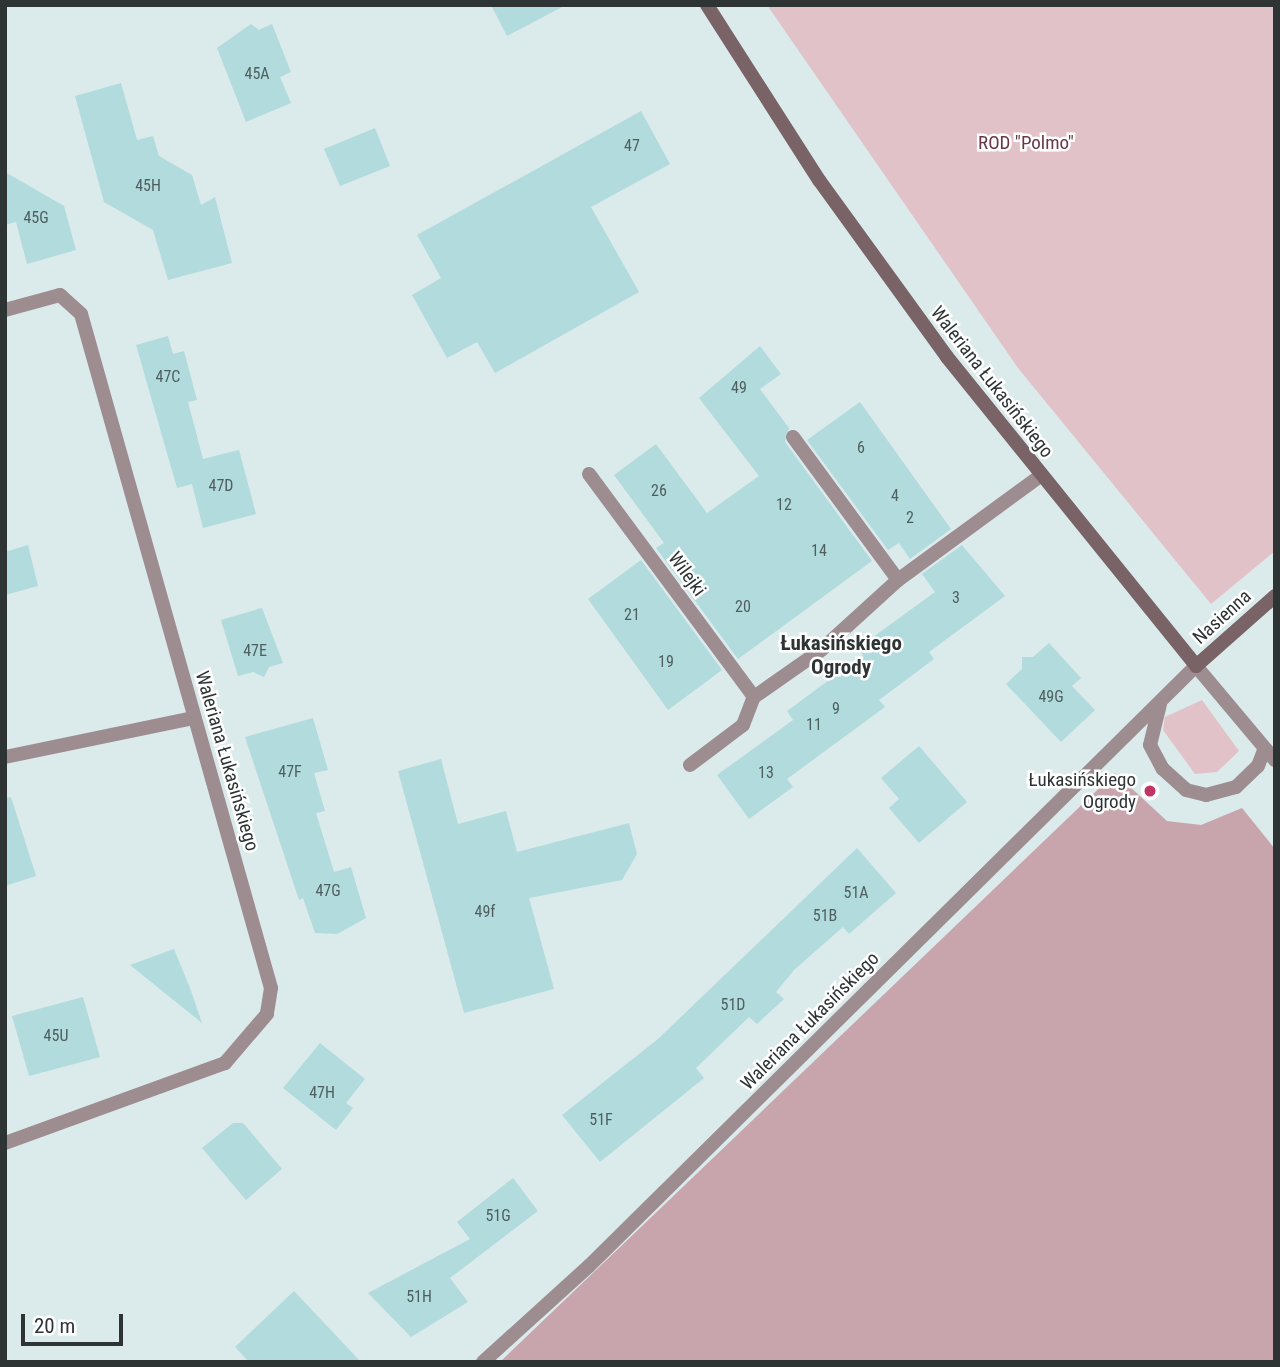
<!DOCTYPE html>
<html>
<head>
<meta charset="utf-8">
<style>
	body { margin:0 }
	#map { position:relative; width:1280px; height:1367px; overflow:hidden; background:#dbeaeb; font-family:"Roboto Condensed",sans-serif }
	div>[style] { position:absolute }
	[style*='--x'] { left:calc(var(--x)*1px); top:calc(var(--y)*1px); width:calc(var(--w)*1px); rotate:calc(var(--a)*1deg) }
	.green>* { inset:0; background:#e0c2c8 }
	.forest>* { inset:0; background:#c8a5ac }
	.building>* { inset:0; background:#b2dbdd }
	.lane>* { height:14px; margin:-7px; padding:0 7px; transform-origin:7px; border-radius:7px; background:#9d8d90 }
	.street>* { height:14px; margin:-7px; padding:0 7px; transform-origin:7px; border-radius:7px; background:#9d8d90 }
	.secondary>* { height:14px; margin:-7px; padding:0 7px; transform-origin:7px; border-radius:7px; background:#796367 }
	.dots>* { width:19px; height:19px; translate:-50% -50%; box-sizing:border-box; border:4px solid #fff; border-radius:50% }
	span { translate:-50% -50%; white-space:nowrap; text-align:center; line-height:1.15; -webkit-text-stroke:5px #fff; paint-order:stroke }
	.number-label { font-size:16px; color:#4f5e5e }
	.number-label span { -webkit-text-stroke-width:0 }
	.park-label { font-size:19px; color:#693744 }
	.street-label { font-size:19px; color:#2e3434 }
	.poi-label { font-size:19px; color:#2e3434 }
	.right { translate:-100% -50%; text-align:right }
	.neighbourhood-label { font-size:21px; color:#2e3434; font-weight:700 }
	.frame { position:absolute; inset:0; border:7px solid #2e3434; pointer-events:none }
	.scale { position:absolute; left:21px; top:1314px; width:102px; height:32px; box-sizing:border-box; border:4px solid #2e3434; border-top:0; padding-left:9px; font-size:21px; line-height:24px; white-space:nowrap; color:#2e3434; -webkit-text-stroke:5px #fff; paint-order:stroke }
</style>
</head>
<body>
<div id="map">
	<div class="green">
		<div style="clip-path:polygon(767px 5px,1275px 5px,1275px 551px,1211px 604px,1018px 368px)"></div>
		<div style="clip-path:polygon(1202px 700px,1239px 751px,1217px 772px,1195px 774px,1163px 730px,1165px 717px)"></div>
	</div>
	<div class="forest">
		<div style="clip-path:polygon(1115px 773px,1167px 821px,1201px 825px,1242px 808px,1275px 849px,1275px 1362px,500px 1362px)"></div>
	</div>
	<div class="building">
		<div style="clip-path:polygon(491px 5px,566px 5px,507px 36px)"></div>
		<div style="clip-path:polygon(251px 24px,259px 30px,272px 24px,291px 72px,280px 77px,291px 103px,246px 122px,217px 48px)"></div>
		<div style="clip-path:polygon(121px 83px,137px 140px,153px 136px,159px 156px,192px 175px,201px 205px,215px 197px,232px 263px,168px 280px,153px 230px,104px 202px,75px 96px)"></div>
		<div style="clip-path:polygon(641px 111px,670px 164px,591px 207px,639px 292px,495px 373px,477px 342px,447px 358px,412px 295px,441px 278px,417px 235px)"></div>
		<div style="clip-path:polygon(375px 128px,390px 166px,340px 186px,324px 149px)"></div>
		<div style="clip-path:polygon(5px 172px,64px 206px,76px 250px,27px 264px,16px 222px,5px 225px)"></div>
		<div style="clip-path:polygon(168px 336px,173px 354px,184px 351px,197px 400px,188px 402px,203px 459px,239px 450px,256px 514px,203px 528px,192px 484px,177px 488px,136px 345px)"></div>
		<div style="clip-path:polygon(760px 346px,781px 374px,760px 389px,789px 428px,785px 442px,872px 561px,738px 659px,656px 548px,664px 543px,614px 475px,656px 444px,707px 513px,759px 476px,699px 398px)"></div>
		<div style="clip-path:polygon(860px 402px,951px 529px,910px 559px,899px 543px,888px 550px,807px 440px)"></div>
		<div style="clip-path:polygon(28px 545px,38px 586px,5px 595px,5px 552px)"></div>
		<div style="clip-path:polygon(962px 545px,1005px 596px,929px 652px,934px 659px,879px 700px,885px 707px,787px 779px,793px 787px,749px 819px,717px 775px,793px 720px,787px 711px,863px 655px,858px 648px,935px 592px,922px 574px)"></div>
		<div style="clip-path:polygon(641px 560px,722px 670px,668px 710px,588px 599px)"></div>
		<div style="clip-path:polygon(262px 608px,283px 663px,269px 667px,264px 677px,253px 672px,238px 676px,221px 620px)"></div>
		<div style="clip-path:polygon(1049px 643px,1081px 678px,1072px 686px,1095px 710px,1061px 742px,1006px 684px,1022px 669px,1022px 657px,1033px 657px)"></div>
		<div style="clip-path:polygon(313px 718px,328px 770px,314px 773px,325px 811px,316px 813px,334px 872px,351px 867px,366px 918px,337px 934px,315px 933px,303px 898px,299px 900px,245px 737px)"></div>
		<div style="clip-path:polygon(919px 746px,967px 802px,919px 843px,889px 808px,899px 799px,881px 778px)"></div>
		<div style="clip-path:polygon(441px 759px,458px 824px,506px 811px,517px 852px,629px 823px,637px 854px,622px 880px,529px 898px,554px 989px,464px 1013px,398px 771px)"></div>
		<div style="clip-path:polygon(11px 797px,36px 876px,5px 886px,5px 798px)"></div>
		<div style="clip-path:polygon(857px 848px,896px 893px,849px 934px,843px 927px,794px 970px,776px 992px,784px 999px,757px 1024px,749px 1017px,696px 1068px,704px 1078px,600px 1162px,562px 1115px,658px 1039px)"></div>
		<div style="clip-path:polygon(174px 949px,190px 988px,202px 1023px,130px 965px)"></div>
		<div style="clip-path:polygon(83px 997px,100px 1057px,29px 1076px,12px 1016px)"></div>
		<div style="clip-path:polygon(320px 1043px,365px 1079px,346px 1103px,353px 1108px,336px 1130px,283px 1088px)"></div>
		<div style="clip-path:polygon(233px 1123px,243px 1123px,282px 1169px,246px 1200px,202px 1148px)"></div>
		<div style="clip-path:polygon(513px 1178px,538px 1211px,450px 1278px,468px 1302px,411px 1337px,368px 1293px,470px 1239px,457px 1222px)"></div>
		<div style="clip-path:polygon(294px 1291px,361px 1362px,249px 1362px,235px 1347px)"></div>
	</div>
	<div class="lane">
		<div style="--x:1160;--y:704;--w:42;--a:103.7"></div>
		<div style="--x:1150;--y:745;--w:27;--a:62"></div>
		<div style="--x:1163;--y:769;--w:31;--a:42"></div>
		<div style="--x:1186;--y:790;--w:21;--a:14"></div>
		<div style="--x:1206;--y:795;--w:31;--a:-15"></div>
		<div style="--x:1236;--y:787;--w:30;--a:-44"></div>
		<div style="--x:1258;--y:766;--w:19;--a:-69"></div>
		<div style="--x:5;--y:757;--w:193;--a:-11.7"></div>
	</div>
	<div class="street">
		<div style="--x:5;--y:310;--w:57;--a:-15.3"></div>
		<div style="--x:60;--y:295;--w:28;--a:42"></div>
		<div style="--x:81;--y:314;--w:700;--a:74.26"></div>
		<div style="--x:271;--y:988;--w:26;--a:99"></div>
		<div style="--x:267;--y:1014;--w:65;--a:130.6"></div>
		<div style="--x:225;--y:1063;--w:234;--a:160"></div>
		<div style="--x:793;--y:437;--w:177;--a:53.7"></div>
		<div style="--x:589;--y:474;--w:277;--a:53.5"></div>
		<div style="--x:690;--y:765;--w:66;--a:-37"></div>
		<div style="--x:743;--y:725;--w:30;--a:-69"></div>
		<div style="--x:754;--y:697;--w:82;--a:-35"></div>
		<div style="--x:821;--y:650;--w:104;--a:-42.3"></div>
		<div style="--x:898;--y:580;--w:176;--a:-36.2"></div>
		<div style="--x:483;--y:1362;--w:143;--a:-42.2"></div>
		<div style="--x:589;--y:1266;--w:853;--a:-44.67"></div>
		<div style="--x:1196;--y:666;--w:123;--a:50"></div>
	</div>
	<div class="secondary">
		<div style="--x:707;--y:5;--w:208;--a:57.4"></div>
		<div style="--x:819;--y:180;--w:218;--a:54.1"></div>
		<div style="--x:947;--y:357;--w:397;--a:51.1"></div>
		<div style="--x:1196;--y:666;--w:106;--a:-41.5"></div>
	</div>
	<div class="dots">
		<div style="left:1150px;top:791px;background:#c13466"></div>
	</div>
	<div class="number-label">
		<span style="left:257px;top:74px">45A</span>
		<span style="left:632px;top:146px">47</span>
		<span style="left:148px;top:186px">45H</span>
		<span style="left:36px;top:218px">45G</span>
		<span style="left:168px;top:377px">47C</span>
		<span style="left:739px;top:388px">49</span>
		<span style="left:861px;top:448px">6</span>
		<span style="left:221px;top:486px">47D</span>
		<span style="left:659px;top:491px">26</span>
		<span style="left:895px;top:496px">4</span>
		<span style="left:784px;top:505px">12</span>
		<span style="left:910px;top:518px">2</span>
		<span style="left:819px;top:551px">14</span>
		<span style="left:956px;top:598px">3</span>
		<span style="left:743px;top:607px">20</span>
		<span style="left:632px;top:615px">21</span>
		<span style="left:255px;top:651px">47E</span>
		<span style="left:666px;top:662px">19</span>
		<span style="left:1051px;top:697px">49G</span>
		<span style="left:836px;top:709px">9</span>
		<span style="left:814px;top:725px">11</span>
		<span style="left:290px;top:772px">47F</span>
		<span style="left:766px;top:773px">13</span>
		<span style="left:328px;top:891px">47G</span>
		<span style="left:856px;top:893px">51A</span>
		<span style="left:485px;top:912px">49f</span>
		<span style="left:825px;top:916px">51B</span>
		<span style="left:733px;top:1005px">51D</span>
		<span style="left:56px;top:1036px">45U</span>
		<span style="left:322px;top:1093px">47H</span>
		<span style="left:601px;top:1120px">51F</span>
		<span style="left:498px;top:1216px">51G</span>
		<span style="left:419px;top:1297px">51H</span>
	</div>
	<div class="park-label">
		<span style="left:1026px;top:143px">ROD "Polmo"</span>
	</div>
	<div class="street-label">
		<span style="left:992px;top:382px;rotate:52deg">Waleriana Łukasińskiego</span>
		<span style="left:687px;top:574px;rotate:54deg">Wilejki</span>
		<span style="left:1222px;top:617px;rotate:-42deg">Nasienna</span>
		<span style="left:227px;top:761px;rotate:74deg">Waleriana Łukasińskiego</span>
		<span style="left:810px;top:1021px;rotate:-45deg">Waleriana Łukasińskiego</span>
	</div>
	<div class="poi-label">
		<span class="right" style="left:1136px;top:791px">Łukasińskiego<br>Ogrody</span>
	</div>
	<div class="neighbourhood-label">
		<span style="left:841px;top:655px">Łukasińskiego<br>Ogrody</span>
	</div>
	<div class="frame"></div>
	<div class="scale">20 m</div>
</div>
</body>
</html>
